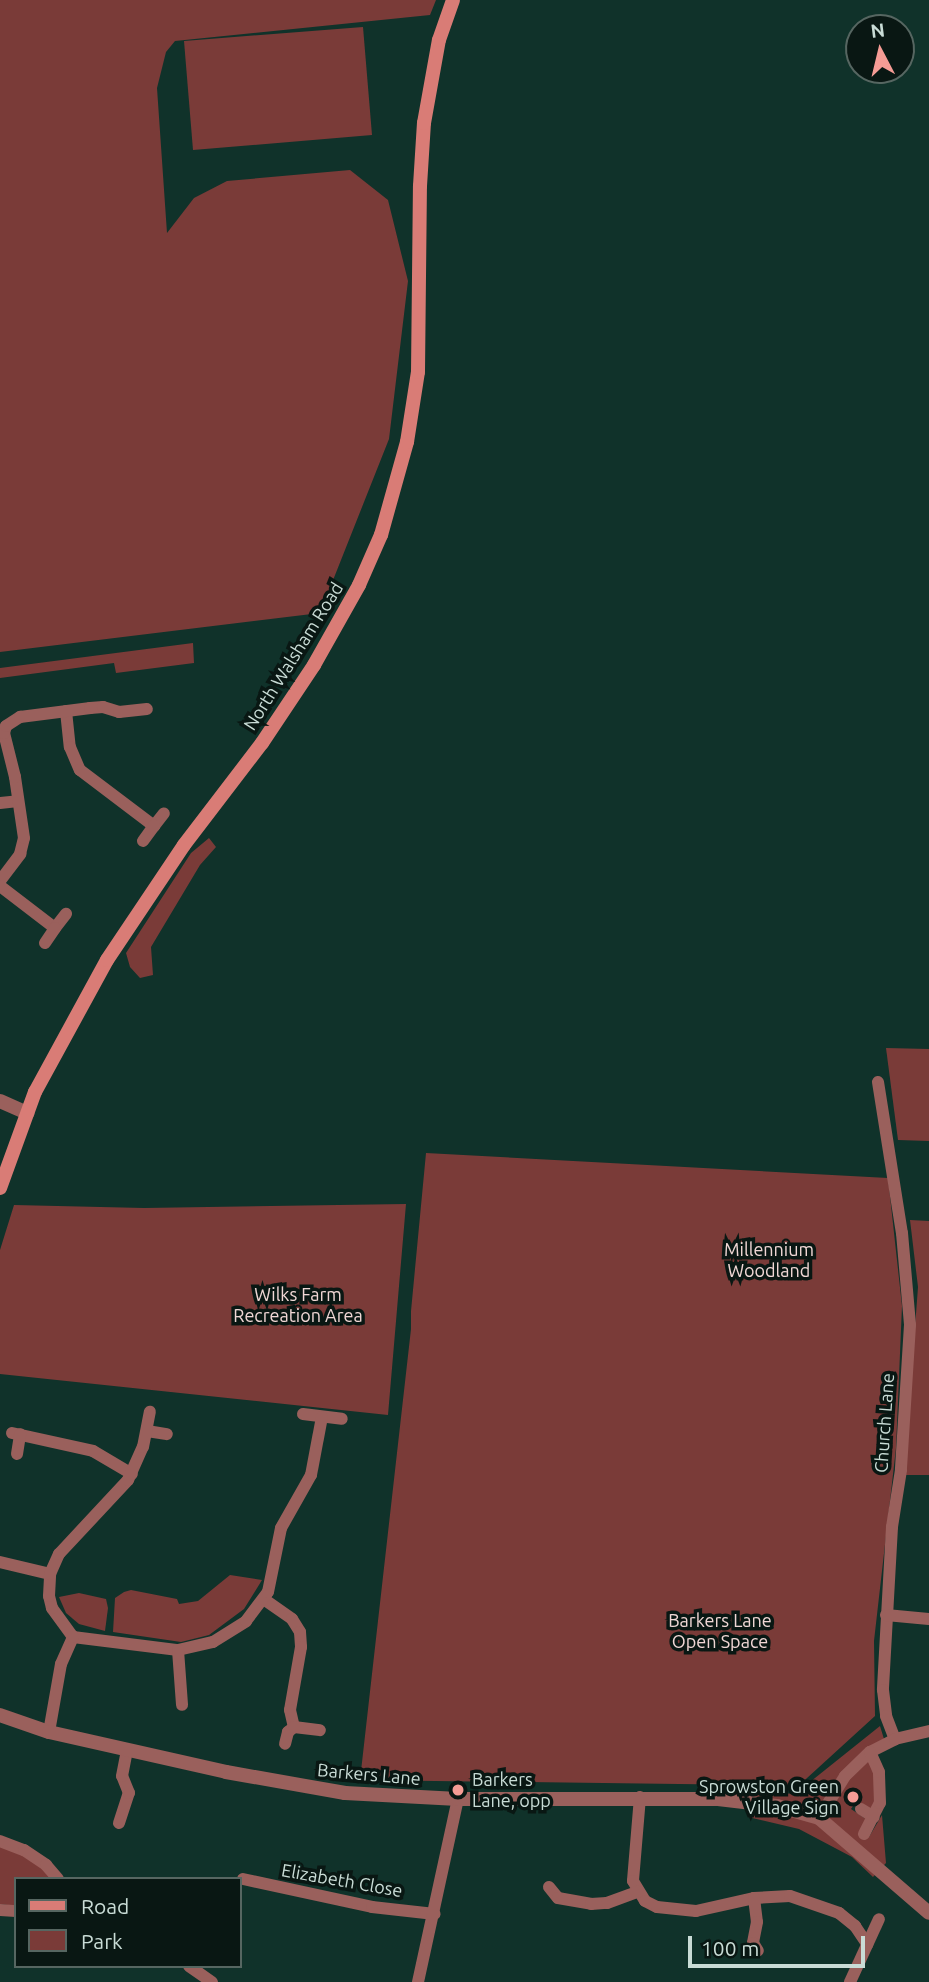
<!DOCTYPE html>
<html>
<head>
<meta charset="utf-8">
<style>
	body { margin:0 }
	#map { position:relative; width:929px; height:1982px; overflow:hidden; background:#10322a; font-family:Ubuntu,sans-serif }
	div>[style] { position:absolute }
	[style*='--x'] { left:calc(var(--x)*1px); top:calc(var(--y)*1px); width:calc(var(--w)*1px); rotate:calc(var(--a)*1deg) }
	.green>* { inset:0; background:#7a3b38 }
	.minor>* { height:12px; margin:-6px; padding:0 6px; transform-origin:6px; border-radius:6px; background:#9a605c }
	.tertiary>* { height:14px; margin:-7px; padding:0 7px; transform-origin:7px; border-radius:7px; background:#9a605c }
	.secondary>* { height:14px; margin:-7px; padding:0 7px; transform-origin:7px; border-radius:7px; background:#d97c76 }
	.dots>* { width:19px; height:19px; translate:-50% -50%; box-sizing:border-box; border:4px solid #091713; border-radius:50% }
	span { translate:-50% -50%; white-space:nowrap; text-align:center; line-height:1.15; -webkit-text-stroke:7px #091713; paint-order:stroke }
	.street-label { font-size:18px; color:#c9dcd6 }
	.park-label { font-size:18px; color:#f0d7d5 }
	.poi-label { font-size:18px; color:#c9dcd6 }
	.left { translate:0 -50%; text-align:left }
	.right { translate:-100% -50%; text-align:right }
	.legend { position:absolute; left:14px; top:1877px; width:228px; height:91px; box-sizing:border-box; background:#091713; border:2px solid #566661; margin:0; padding:9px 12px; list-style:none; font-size:21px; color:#c9dcd6 }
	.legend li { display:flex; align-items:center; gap:14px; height:35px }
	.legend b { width:35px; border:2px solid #566661 }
	.north { position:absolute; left:845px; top:14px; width:70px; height:70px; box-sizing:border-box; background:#091713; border:2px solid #566661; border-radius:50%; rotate:353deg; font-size:19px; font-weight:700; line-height:28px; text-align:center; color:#c9dcd6 }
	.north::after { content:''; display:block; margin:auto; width:24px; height:32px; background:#f59c95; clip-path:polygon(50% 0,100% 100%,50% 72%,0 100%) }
	.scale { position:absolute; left:688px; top:1936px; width:177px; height:32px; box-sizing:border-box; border:4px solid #c9dcd6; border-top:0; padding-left:9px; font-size:21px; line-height:24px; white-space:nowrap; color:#c9dcd6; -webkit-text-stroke:5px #091713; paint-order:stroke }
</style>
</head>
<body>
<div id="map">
	<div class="green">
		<div style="clip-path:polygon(0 0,436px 0,430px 15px,175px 41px,166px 52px,157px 88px,167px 233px,194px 198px,227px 181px,350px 170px,388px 200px,408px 281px,389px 439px,320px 613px,0 652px)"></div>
		<div style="clip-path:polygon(363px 27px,372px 135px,193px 150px,184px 41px)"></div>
		<div style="clip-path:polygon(193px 643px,194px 663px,116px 673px,114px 663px,0 678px,0 668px)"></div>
		<div style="clip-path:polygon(209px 838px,216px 847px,200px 865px,151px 947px,153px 975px,140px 978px,130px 967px,126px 953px,191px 853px)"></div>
		<div style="clip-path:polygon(886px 1048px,929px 1049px,929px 1141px,898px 1140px)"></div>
		<div style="clip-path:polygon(426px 1153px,888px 1178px,902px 1306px,896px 1448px,874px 1641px,875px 1716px,795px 1789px,755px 1785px,360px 1780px,411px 1329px,411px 1311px)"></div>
		<div style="clip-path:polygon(406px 1204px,388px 1415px,0 1374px,0 1250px,14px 1205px,144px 1208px)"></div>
		<div style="clip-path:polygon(910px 1220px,929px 1221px,929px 1475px,904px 1475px,918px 1287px)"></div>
		<div style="clip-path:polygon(230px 1575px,262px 1580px,244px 1609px,209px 1635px,181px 1642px,113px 1632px,115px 1598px,124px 1592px,131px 1590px,177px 1599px,179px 1604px,198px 1601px)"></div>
		<div style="clip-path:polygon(79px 1593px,106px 1599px,108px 1608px,105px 1631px,79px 1624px,66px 1613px,59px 1597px)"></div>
		<div style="clip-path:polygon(880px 1726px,884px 1739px,865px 1751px,874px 1773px,876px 1801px,871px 1809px,856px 1802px,851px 1809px,866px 1819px,869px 1837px,882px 1815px,886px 1863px,873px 1877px,852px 1857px,799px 1829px,748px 1817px,769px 1812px,722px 1789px,795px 1794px)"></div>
		<div style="clip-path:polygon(0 1844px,24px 1853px,54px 1879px,16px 1879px,16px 1906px,0 1904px)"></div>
	</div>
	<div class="minor">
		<div style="--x:66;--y:711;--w:36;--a:84"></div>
		<div style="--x:70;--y:747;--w:25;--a:67"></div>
		<div style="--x:80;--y:770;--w:93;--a:37.1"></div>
		<div style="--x:154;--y:826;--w:16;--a:-52"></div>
		<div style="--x:0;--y:803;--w:18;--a:-6"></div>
		<div style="--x:143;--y:841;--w:19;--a:-54"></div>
		<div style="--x:0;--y:881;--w:34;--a:-53"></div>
		<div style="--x:20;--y:854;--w:16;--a:-76"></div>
		<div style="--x:24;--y:838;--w:62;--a:-98.4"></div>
		<div style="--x:15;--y:777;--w:45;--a:-104"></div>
		<div style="--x:4;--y:733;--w:7;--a:-74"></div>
		<div style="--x:6;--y:726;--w:17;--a:-33"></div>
		<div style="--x:20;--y:717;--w:71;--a:-7.3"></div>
		<div style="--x:90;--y:708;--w:13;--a:-4"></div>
		<div style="--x:103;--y:707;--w:17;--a:17"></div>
		<div style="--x:119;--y:712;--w:28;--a:-6"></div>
		<div style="--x:0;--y:886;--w:69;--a:37.4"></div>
		<div style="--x:55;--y:928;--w:18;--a:-52"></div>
		<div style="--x:45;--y:943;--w:18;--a:-56"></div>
		<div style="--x:878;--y:1082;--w:153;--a:81"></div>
		<div style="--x:902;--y:1233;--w:92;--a:85"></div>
		<div style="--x:910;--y:1325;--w:145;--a:93.6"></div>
		<div style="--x:901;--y:1470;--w:58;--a:99"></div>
		<div style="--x:892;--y:1527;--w:163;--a:93.2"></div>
		<div style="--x:883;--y:1690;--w:26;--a:83"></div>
		<div style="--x:886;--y:1716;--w:25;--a:69"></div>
		<div style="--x:303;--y:1414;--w:39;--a:7"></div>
		<div style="--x:147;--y:1431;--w:20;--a:9"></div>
		<div style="--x:12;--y:1433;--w:83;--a:12.5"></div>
		<div style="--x:93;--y:1451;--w:45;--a:30.5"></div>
		<div style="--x:17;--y:1454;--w:20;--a:-81"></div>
		<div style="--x:0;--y:1562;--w:51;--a:13.5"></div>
		<div style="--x:265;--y:1600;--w:33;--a:35"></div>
		<div style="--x:292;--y:1619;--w:15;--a:58"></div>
		<div style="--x:300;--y:1632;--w:15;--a:86"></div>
		<div style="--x:301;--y:1647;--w:64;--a:99.9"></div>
		<div style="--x:290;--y:1710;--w:17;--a:77"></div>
		<div style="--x:294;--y:1727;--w:8;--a:140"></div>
		<div style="--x:288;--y:1732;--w:12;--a:104"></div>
		<div style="--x:886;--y:1615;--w:43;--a:5.3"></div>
		<div style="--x:73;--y:1637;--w:106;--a:7.1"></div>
		<div style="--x:178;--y:1650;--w:36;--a:-13"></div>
		<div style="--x:213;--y:1642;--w:39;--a:-32"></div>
		<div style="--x:246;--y:1621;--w:36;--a:-53"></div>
		<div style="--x:268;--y:1592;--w:65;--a:-78.5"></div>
		<div style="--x:281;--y:1528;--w:61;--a:-60.5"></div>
		<div style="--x:311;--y:1475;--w:59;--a:-79.3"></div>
		<div style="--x:178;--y:1650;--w:55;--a:85.8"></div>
		<div style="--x:294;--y:1727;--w:26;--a:7"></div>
		<div style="--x:49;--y:1732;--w:69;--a:-80"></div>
		<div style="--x:61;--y:1664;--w:30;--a:-66"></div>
		<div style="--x:73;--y:1637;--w:36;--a:-126"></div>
		<div style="--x:52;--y:1608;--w:12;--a:-104"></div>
		<div style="--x:49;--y:1596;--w:22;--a:-87"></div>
		<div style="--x:50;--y:1574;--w:22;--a:-66"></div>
		<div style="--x:59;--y:1554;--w:101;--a:-47"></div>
		<div style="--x:128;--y:1480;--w:36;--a:-66"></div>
		<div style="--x:143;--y:1447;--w:36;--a:-79"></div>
		<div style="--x:640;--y:1797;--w:84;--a:94.8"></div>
		<div style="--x:633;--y:1881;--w:23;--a:59"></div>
		<div style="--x:645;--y:1901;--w:13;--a:27"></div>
		<div style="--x:657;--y:1907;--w:39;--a:6"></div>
		<div style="--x:696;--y:1911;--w:59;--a:-12.6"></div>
		<div style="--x:754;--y:1898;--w:36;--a:-3"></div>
		<div style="--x:790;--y:1896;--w:52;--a:19.1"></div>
		<div style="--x:839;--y:1913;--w:21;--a:39"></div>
		<div style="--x:855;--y:1926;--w:22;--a:56"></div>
		<div style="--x:861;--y:1809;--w:15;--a:32"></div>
		<div style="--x:819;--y:1818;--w:49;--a:-58.2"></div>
		<div style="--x:845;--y:1776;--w:35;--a:-44"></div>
		<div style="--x:870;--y:1752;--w:28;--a:-27"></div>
		<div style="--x:895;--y:1739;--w:35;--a:-13"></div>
		<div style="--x:119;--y:1823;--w:32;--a:-72"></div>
		<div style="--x:129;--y:1793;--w:18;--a:-112"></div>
		<div style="--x:122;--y:1776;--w:26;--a:-79"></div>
		<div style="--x:864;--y:1834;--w:35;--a:-63"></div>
		<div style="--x:880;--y:1803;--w:31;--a:-92"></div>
		<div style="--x:879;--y:1772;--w:22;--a:-114"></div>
		<div style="--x:0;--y:1841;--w:26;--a:21"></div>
		<div style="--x:24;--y:1850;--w:27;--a:34"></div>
		<div style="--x:46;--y:1865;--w:18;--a:49"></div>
		<div style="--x:243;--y:1879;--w:132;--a:12.2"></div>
		<div style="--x:372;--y:1907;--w:63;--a:6.3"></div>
		<div style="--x:549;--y:1887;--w:14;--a:51"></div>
		<div style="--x:558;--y:1898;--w:34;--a:10"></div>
		<div style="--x:591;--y:1904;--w:16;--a:-4"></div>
		<div style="--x:607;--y:1903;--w:33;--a:-20"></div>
		<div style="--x:754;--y:1898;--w:24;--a:83"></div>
		<div style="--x:757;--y:1922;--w:21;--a:101"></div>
		<div style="--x:753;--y:1943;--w:9;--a:58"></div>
		<div style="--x:0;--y:1910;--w:16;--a:4"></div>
		<div style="--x:189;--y:1966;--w:28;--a:35"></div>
		<div style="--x:418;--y:1982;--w:187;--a:-77.7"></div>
		<div style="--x:850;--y:1982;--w:69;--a:-65.3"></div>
	</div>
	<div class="tertiary">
		<div style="--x:0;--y:1101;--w:30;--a:24"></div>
		<div style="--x:0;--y:1715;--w:52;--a:19.1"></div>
		<div style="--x:49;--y:1732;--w:181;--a:12.7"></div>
		<div style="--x:226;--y:1772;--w:121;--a:10"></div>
		<div style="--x:345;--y:1793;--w:113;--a:3"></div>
		<div style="--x:458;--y:1799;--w:260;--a:0"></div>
		<div style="--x:718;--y:1799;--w:59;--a:6.8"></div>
		<div style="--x:777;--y:1806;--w:44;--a:15.9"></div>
		<div style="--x:819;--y:1818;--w:145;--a:40.8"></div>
	</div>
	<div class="secondary">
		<div style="--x:0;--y:1188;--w:102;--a:-70"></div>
		<div style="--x:35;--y:1092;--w:150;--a:-61.4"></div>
		<div style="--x:107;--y:960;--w:138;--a:-56.2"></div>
		<div style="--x:184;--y:845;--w:128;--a:-52.6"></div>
		<div style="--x:262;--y:743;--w:94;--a:-56.3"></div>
		<div style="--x:314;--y:665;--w:92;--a:-60.6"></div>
		<div style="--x:359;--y:585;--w:55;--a:-66.3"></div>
		<div style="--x:381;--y:535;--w:97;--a:-74.4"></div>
		<div style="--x:407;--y:442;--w:71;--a:-81.1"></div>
		<div style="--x:418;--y:372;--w:186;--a:-89.4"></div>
		<div style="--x:420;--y:186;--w:63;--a:-86.4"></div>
		<div style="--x:424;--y:123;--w:84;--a:-79.8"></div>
		<div style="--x:439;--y:40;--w:42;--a:-70.7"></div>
	</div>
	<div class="dots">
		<div style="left:458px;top:1790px;background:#f59c95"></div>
		<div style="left:853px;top:1797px;background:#f59c95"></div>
	</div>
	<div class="street-label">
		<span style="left:293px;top:656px;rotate:-58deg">North Walsham Road</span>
		<span style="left:884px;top:1423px;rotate:-86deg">Church Lane</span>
		<span style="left:369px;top:1774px;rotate:5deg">Barkers Lane</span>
		<span style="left:342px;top:1880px;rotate:10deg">Elizabeth Close</span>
	</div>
	<div class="park-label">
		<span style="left:769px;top:1260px">Millennium<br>Woodland</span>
		<span style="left:298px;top:1305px">Wilks Farm<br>Recreation Area</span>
		<span style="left:720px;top:1631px">Barkers Lane<br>Open Space</span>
	</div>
	<div class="poi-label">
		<span class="left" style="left:472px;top:1790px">Barkers<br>Lane, opp</span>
		<span class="right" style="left:839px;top:1797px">Sprowston Green<br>Village Sign</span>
	</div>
	<ul class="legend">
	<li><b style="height:9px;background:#d97c76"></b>Road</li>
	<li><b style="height:19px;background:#7a3b38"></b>Park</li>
	</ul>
	<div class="north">N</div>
	<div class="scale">100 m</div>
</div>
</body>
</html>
